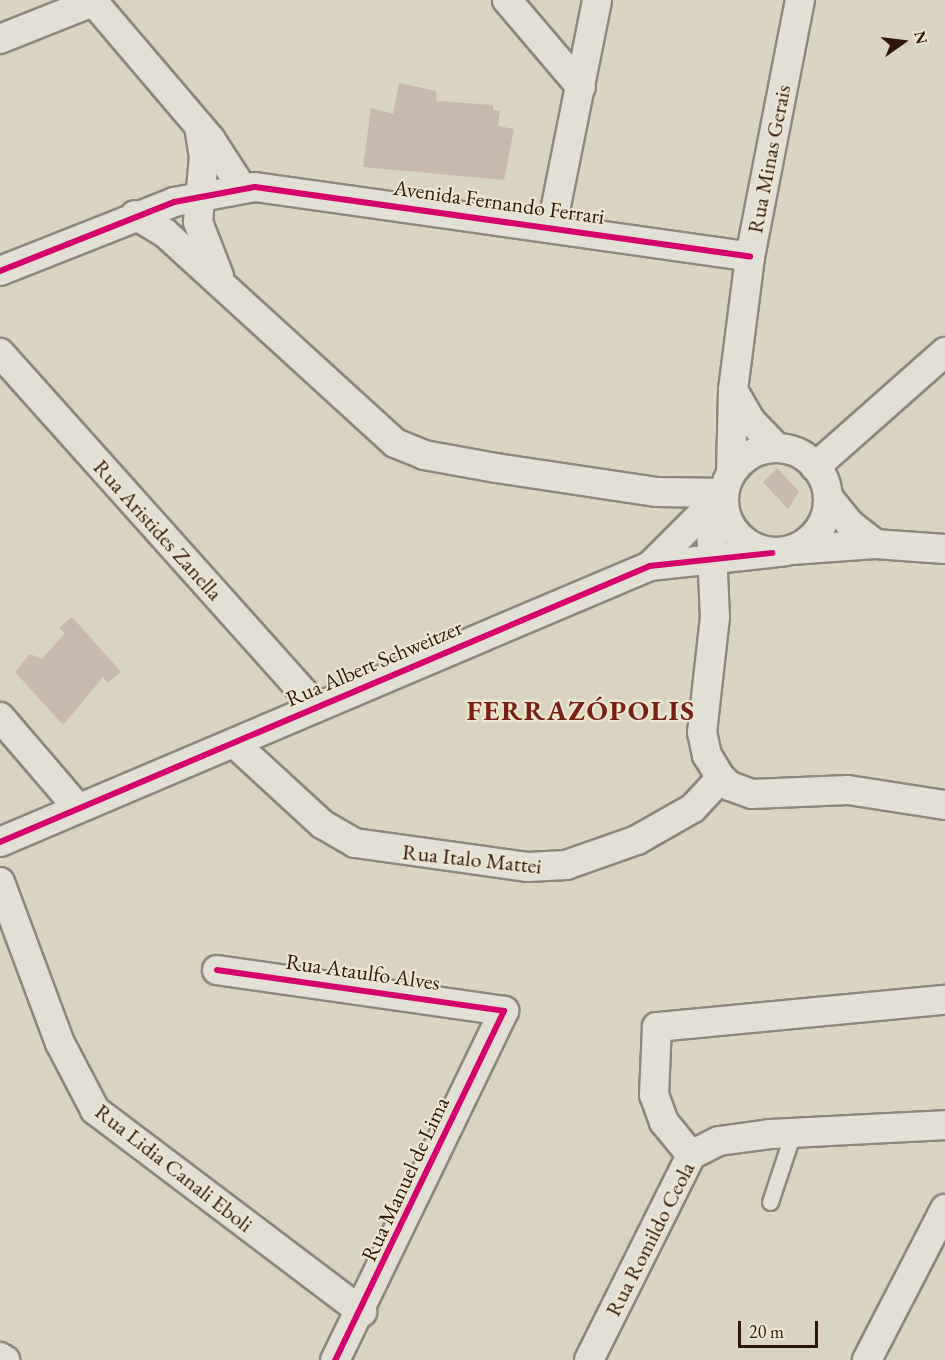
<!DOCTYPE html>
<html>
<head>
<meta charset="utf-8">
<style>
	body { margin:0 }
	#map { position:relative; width:945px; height:1360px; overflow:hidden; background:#dad3c0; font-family:"EB Garamond",serif }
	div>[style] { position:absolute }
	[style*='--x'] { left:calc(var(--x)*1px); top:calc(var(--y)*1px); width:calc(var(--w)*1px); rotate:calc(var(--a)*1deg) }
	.building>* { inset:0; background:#c7b8ab }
	.roads { filter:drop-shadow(2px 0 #8d867a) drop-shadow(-2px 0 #8d867a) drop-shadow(0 2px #8d867a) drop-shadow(0 -2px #8d867a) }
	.service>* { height:15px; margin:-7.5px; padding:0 7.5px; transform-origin:7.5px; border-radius:7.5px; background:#e2dfd5 }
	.minor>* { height:28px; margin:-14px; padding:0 14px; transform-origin:14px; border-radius:14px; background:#e2dfd5 }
	.minor>.ring { margin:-14px; padding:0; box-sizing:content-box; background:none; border:28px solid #e2dfd5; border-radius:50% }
	.cycleway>* { height:6px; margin:-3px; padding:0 3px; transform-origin:3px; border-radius:3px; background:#d6006c }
	span { translate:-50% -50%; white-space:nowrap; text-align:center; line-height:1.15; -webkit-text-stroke:4.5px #ede6d0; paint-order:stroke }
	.street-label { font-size:22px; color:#2f1506 }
	.district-label { font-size:28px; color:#7a1f14; font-weight:700; letter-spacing:1.5px }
	.north { position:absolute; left:873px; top:12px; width:60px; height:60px; -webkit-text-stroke:4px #ede6d0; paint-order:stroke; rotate:76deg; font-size:16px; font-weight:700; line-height:24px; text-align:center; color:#2f1506 }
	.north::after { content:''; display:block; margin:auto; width:21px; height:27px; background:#2f1506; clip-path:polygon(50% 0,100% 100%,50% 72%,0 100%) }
	.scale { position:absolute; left:738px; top:1321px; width:80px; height:27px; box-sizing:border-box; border:3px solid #2f1506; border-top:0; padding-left:8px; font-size:18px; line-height:21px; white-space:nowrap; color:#2f1506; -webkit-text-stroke:4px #ede6d0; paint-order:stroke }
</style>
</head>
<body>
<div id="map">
	<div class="building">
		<div style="clip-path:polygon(399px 83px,436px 91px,437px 101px,493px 105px,493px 110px,500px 111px,498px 126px,514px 129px,504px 180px,363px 167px,371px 108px,393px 114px)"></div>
		<div style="clip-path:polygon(777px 468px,799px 491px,788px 509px,763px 482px)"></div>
		<div style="clip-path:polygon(72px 617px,121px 672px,108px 683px,103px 677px,63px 725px,15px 672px,30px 654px,42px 659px,65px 633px,59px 628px)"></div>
	</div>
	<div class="roads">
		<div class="service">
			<div style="--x:770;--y:1202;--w:73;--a:-71.6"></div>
		</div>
		<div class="minor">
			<div style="--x:92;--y:0;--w:184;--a:49.6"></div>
			<div style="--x:211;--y:140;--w:57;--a:57.1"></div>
			<div style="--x:507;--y:0;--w:114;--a:49.6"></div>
			<div style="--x:0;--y:39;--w:100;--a:-21.7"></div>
			<div style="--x:199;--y:126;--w:30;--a:81"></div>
			<div style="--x:204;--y:156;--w:66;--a:95.2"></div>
			<div style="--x:198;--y:222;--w:58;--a:68.7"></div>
			<div style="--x:135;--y:215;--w:35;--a:31"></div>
			<div style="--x:165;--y:233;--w:311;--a:42.4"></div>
			<div style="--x:395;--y:443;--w:31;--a:22"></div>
			<div style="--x:424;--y:455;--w:73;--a:10.2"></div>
			<div style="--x:496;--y:468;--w:163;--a:8.5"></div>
			<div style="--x:657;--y:492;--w:67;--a:0.9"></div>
			<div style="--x:552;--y:226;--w:230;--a:-78.7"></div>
			<div style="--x:0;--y:271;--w:187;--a:-21.6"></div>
			<div style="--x:174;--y:202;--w:82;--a:-10.5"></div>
			<div style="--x:255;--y:187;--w:500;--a:8"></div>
			<div style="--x:0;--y:353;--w:475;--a:48.2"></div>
			<div style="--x:733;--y:390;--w:36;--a:60"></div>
			<div style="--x:751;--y:421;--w:37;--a:46"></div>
			<div class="ring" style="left:724px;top:448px;width:76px;height:76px"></div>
			<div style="--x:815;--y:467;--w:174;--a:-41.5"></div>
			<div style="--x:731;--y:473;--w:83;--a:-88.6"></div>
			<div style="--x:733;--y:390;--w:134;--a:-82.7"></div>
			<div style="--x:750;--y:257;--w:262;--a:-79"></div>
			<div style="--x:828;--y:497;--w:36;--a:51"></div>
			<div style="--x:851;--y:525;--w:31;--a:38"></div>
			<div style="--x:710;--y:504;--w:113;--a:87.5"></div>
			<div style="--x:715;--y:617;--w:116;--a:96.4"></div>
			<div style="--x:702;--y:732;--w:24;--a:78"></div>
			<div style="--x:707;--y:755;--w:27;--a:59"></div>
			<div style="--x:721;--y:778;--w:12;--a:42"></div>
			<div style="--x:730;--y:786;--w:23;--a:20"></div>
			<div style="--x:752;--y:794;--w:96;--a:-2.4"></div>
			<div style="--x:848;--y:790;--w:98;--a:8.8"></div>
			<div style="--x:792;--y:550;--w:83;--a:-4.1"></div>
			<div style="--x:875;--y:544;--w:70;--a:4.1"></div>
			<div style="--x:650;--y:566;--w:98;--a:-45"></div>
			<div style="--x:0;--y:717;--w:120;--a:49.4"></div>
			<div style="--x:234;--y:743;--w:120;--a:42.6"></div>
			<div style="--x:322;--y:824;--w:38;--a:30"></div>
			<div style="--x:355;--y:843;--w:175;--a:7.9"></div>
			<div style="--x:528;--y:867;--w:38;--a:-3"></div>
			<div style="--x:566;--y:865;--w:75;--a:-19.4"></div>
			<div style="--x:637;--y:840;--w:64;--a:-29.7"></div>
			<div style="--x:693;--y:808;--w:41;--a:-47"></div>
			<div style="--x:0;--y:842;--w:706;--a:-23.01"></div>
			<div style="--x:650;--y:566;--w:123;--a:-6.1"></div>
			<div style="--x:0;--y:882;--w:172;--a:69.6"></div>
			<div style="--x:60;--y:1043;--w:76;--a:62.4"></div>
			<div style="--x:95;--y:1110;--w:335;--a:37.1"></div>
			<div style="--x:217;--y:970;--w:290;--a:8.1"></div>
			<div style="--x:504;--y:1011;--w:388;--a:115.8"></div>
			<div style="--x:691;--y:1155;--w:43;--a:-129.3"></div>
			<div style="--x:664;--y:1122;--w:29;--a:-110"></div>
			<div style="--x:654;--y:1095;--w:68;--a:-87.5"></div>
			<div style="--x:657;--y:1027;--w:289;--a:-5.4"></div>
			<div style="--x:0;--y:1357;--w:6;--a:31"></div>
			<div style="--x:589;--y:1360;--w:229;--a:-63.5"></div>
			<div style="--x:691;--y:1155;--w:31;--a:-27"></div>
			<div style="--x:719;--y:1141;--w:51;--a:-7.8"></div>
			<div style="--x:770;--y:1134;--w:175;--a:-2.9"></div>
			<div style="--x:867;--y:1360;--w:170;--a:-62.7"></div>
		</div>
	</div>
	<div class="cycleway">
		<div style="--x:0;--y:271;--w:187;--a:-21.6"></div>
		<div style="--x:174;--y:202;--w:82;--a:-10.5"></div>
		<div style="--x:255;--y:187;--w:500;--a:8"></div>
		<div style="--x:0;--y:842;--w:706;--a:-23.01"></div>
		<div style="--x:650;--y:566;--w:123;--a:-6.1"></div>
		<div style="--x:217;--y:970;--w:290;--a:8.1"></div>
		<div style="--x:504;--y:1011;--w:388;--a:115.8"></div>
	</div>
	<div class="street-label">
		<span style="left:769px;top:159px;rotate:-79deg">Rua Minas Gerais</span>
		<span style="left:499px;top:202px;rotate:8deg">Avenida Fernando Ferrari</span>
		<span style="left:158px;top:530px;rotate:48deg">Rua Aristides Zanella</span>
		<span style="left:374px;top:663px;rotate:-23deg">Rua Albert Schweitzer</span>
		<span style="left:472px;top:859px;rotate:6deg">Rua Italo Mattei</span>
		<span style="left:363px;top:972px;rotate:8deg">Rua Ataulfo Alves</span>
		<span style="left:174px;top:1168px;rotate:38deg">Rua Lidia Canali Eboli</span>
		<span style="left:405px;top:1179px;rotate:-65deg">Rua Manuel de Lima</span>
		<span style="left:650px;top:1239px;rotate:-63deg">Rua Romildo Ceola</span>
	</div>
	<div class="district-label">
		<span style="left:581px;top:710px">FERRAZÓPOLIS</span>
	</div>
	<div class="north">N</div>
	<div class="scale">20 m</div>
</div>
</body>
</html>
